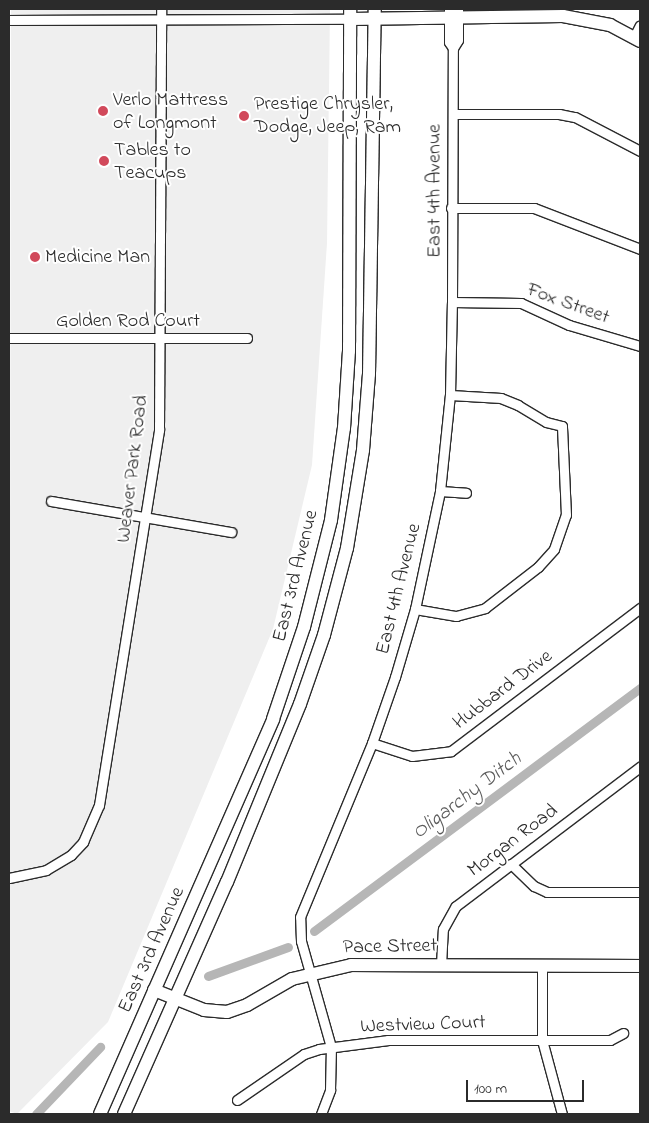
<!DOCTYPE html>
<html>
<head>
<meta charset="utf-8">
<style>
	body { margin:0 }
	#map { position:relative; width:649px; height:1123px; overflow:hidden; background:#fff; font-family:"Indie Flower",sans-serif }
	div>[style] { position:absolute }
	[style*='--x'] { left:calc(var(--x)*1px); top:calc(var(--y)*1px); width:calc(var(--w)*1px); rotate:calc(var(--a)*1deg) }
	.built>* { inset:0; background:#efefef }
	.canal>* { height:9px; margin:-4.5px; padding:0 4.5px; transform-origin:4.5px; border-radius:4.5px; background:#b6b6b6 }
	.roads { filter:drop-shadow(1px 0 #2b2b2b) drop-shadow(-1px 0 #2b2b2b) drop-shadow(0 1px #2b2b2b) drop-shadow(0 -1px #2b2b2b) }
	.street>* { height:9px; margin:-4.5px; padding:0 4.5px; transform-origin:4.5px; border-radius:4.5px; background:#fff }
	.secondary>* { height:12px; margin:-6px; padding:0 6px; transform-origin:6px; border-radius:6px; background:#fff }
	.dots>* { width:14px; height:14px; translate:-50% -50%; box-sizing:border-box; border:2px solid #fff; border-radius:50% }
	span { translate:-50% -50%; white-space:nowrap; text-align:center; line-height:1.15; -webkit-text-stroke:4px #fff; paint-order:stroke }
	.poi-label { font-size:20px; color:#2b2b2b }
	.left { translate:0 -50%; text-align:left }
	.street-label { font-size:20px; color:#2b2b2b }
	.water-label { font-size:21px; color:#5c5c5c; font-style:italic }
	.frame { position:absolute; inset:0; border:10px solid #2b2b2b; pointer-events:none }
	.scale { position:absolute; left:466px; top:1080px; width:118px; height:22px; box-sizing:border-box; border:2px solid #2b2b2b; border-top:0; padding-left:6px; font-size:15px; line-height:18px; white-space:nowrap; color:#2b2b2b; -webkit-text-stroke:4px #fff; paint-order:stroke }
</style>
</head>
<body>
<div id="map">
	<div class="built">
		<div style="clip-path:polygon(11px 9px,330px 9px,327px 243px,312px 465px,273px 629px,108px 1022px,17px 1114px,9px 1111px)"></div>
	</div>
	<div class="canal">
		<div style="--x:314;--y:931;--w:407;--a:-36.7"></div>
		<div style="--x:208;--y:976;--w:85;--a:-19.9"></div>
		<div style="--x:36;--y:1114;--w:93;--a:-46.3"></div>
	</div>
	<div class="roads">
		<div class="street">
			<div style="--x:9;--y:20;--w:341;--a:-0.2"></div>
			<div style="--x:634;--y:37;--w:13;--a:-63"></div>
			<div style="--x:453;--y:48;--w:9;--a:-58"></div>
			<div style="--x:458;--y:40;--w:31;--a:-90"></div>
			<div style="--x:453;--y:114;--w:106;--a:0"></div>
			<div style="--x:559;--y:114;--w:16;--a:11"></div>
			<div style="--x:575;--y:117;--w:73;--a:27.6"></div>
			<div style="--x:451;--y:208;--w:83;--a:0"></div>
			<div style="--x:534;--y:208;--w:114;--a:21.1"></div>
			<div style="--x:452;--y:302;--w:69;--a:0.8"></div>
			<div style="--x:521;--y:303;--w:53;--a:24.6"></div>
			<div style="--x:569;--y:325;--w:74;--a:16.5"></div>
			<div style="--x:9;--y:338;--w:238;--a:0"></div>
			<div style="--x:440;--y:491;--w:26;--a:4"></div>
			<div style="--x:51;--y:501;--w:183;--a:9.8"></div>
			<div style="--x:415;--y:609;--w:42;--a:9.7"></div>
			<div style="--x:456;--y:616;--w:30;--a:-15"></div>
			<div style="--x:485;--y:608;--w:67;--a:-37.7"></div>
			<div style="--x:538;--y:567;--w:24;--a:-48"></div>
			<div style="--x:554;--y:549;--w:36;--a:-71"></div>
			<div style="--x:566;--y:515;--w:89;--a:-92.6"></div>
			<div style="--x:562;--y:426;--w:16;--a:-166"></div>
			<div style="--x:546;--y:422;--w:33;--a:-149"></div>
			<div style="--x:518;--y:405;--w:18;--a:-158"></div>
			<div style="--x:501;--y:398;--w:51;--a:-176.6"></div>
			<div style="--x:372;--y:743;--w:42;--a:18"></div>
			<div style="--x:412;--y:756;--w:39;--a:-7"></div>
			<div style="--x:451;--y:751;--w:237;--a:-37.1"></div>
			<div style="--x:511;--y:864;--w:32;--a:44"></div>
			<div style="--x:534;--y:886;--w:14;--a:25"></div>
			<div style="--x:547;--y:892;--w:93;--a:0"></div>
			<div style="--x:9;--y:878;--w:38;--a:-12"></div>
			<div style="--x:46;--y:870;--w:29;--a:-31"></div>
			<div style="--x:71;--y:855;--w:18;--a:-47"></div>
			<div style="--x:83;--y:842;--w:40;--a:-66.6"></div>
			<div style="--x:99;--y:805;--w:380;--a:-80.9"></div>
			<div style="--x:159;--y:430;--w:421;--a:-89.7"></div>
			<div style="--x:441;--y:965;--w:36;--a:-87"></div>
			<div style="--x:443;--y:929;--w:26;--a:-61"></div>
			<div style="--x:456;--y:906;--w:231;--a:-37.1"></div>
			<div style="--x:542;--y:965;--w:75;--a:90"></div>
			<div style="--x:542;--y:1040;--w:77;--a:74.9"></div>
			<div style="--x:237;--y:1100;--w:81;--a:-34.5"></div>
			<div style="--x:304;--y:1054;--w:16;--a:-18"></div>
			<div style="--x:319;--y:1049;--w:70;--a:-7.4"></div>
			<div style="--x:388;--y:1040;--w:222;--a:0"></div>
			<div style="--x:610;--y:1040;--w:15;--a:-28"></div>
			<div style="--x:321;--y:1114;--w:26;--a:-69"></div>
			<div style="--x:330;--y:1090;--w:43;--a:-88.7"></div>
			<div style="--x:331;--y:1047;--w:110;--a:-105.8"></div>
			<div style="--x:301;--y:941;--w:24;--a:-92"></div>
			<div style="--x:300;--y:917;--w:188;--a:-67.5"></div>
			<div style="--x:372;--y:743;--w:70;--a:-70.8"></div>
			<div style="--x:395;--y:677;--w:71;--a:-73.6"></div>
			<div style="--x:415;--y:609;--w:121;--a:-78"></div>
			<div style="--x:440;--y:491;--w:97;--a:-84.1"></div>
			<div style="--x:450;--y:395;--w:93;--a:-88.8"></div>
			<div style="--x:452;--y:302;--w:254;--a:-89.8"></div>
			<div style="--x:453;--y:48;--w:7;--a:-124"></div>
			<div style="--x:449;--y:42;--w:33;--a:-90"></div>
		</div>
		<div class="secondary">
			<div style="--x:350;--y:19;--w:213;--a:-0.8"></div>
			<div style="--x:563;--y:16;--w:48;--a:10.8"></div>
			<div style="--x:610;--y:25;--w:34;--a:28"></div>
			<div style="--x:154;--y:990;--w:54;--a:21.8"></div>
			<div style="--x:204;--y:1010;--w:23;--a:5"></div>
			<div style="--x:227;--y:1012;--w:21;--a:-19"></div>
			<div style="--x:247;--y:1005;--w:52;--a:-30"></div>
			<div style="--x:292;--y:979;--w:61;--a:-13.3"></div>
			<div style="--x:351;--y:965;--w:289;--a:0.2"></div>
			<div style="--x:100;--y:1114;--w:431;--a:-66.3"></div>
			<div style="--x:273;--y:719;--w:97;--a:-71.4"></div>
			<div style="--x:304;--y:627;--w:110;--a:-75.8"></div>
			<div style="--x:331;--y:520;--w:93;--a:-82"></div>
			<div style="--x:344;--y:428;--w:77;--a:-86.3"></div>
			<div style="--x:349;--y:351;--w:342;--a:-89.8"></div>
			<div style="--x:124;--y:1114;--w:254;--a:-66.1"></div>
			<div style="--x:227;--y:882;--w:192;--a:-67.7"></div>
			<div style="--x:300;--y:704;--w:73;--a:-70.8"></div>
			<div style="--x:324;--y:635;--w:90;--a:-75.2"></div>
			<div style="--x:347;--y:548;--w:99;--a:-80.7"></div>
			<div style="--x:363;--y:450;--w:76;--a:-85.5"></div>
			<div style="--x:369;--y:374;--w:365;--a:-89.1"></div>
		</div>
	</div>
	<div class="dots">
		<div style="left:103px;top:111px;background:#d1495b"></div>
		<div style="left:244px;top:116px;background:#d1495b"></div>
		<div style="left:104px;top:161px;background:#d1495b"></div>
		<div style="left:35px;top:257px;background:#d1495b"></div>
	</div>
	<div class="poi-label">
		<span class="left" style="left:113px;top:112px">Verlo Mattress<br>of Longmont</span>
		<span class="left" style="left:254px;top:116px">Prestige Chrysler,<br>Dodge, Jeep, Ram</span>
		<span class="left" style="left:114px;top:162px">Tables to<br>Teacups</span>
		<span class="left" style="left:45px;top:257px">Medicine Man</span>
	</div>
	<div class="street-label">
		<span style="left:435px;top:191px;rotate:-90deg">East 4th Avenue</span>
		<span style="left:568px;top:304px;rotate:20deg">Fox Street</span>
		<span style="left:128px;top:321px">Golden Rod Court</span>
		<span style="left:133px;top:469px;rotate:-83deg">Weaver Park Road</span>
		<span style="left:296px;top:576px;rotate:-76deg">East 3rd Avenue</span>
		<span style="left:399px;top:589px;rotate:-76deg">East 4th Avenue</span>
		<span style="left:503px;top:690px;rotate:-37deg">Hubbard Drive</span>
		<span style="left:513px;top:841px;rotate:-37deg">Morgan Road</span>
		<span style="left:390px;top:947px;rotate:-1deg">Pace Street</span>
		<span style="left:152px;top:950px;rotate:-66deg">East 3rd Avenue</span>
		<span style="left:423px;top:1025px;rotate:-2deg">Westview Court</span>
	</div>
	<div class="water-label">
		<span style="left:467px;top:796px;rotate:-37deg">Oligarchy Ditch</span>
	</div>
	<div class="frame"></div>
	<div class="scale">100 m</div>
</div>
</body>
</html>
